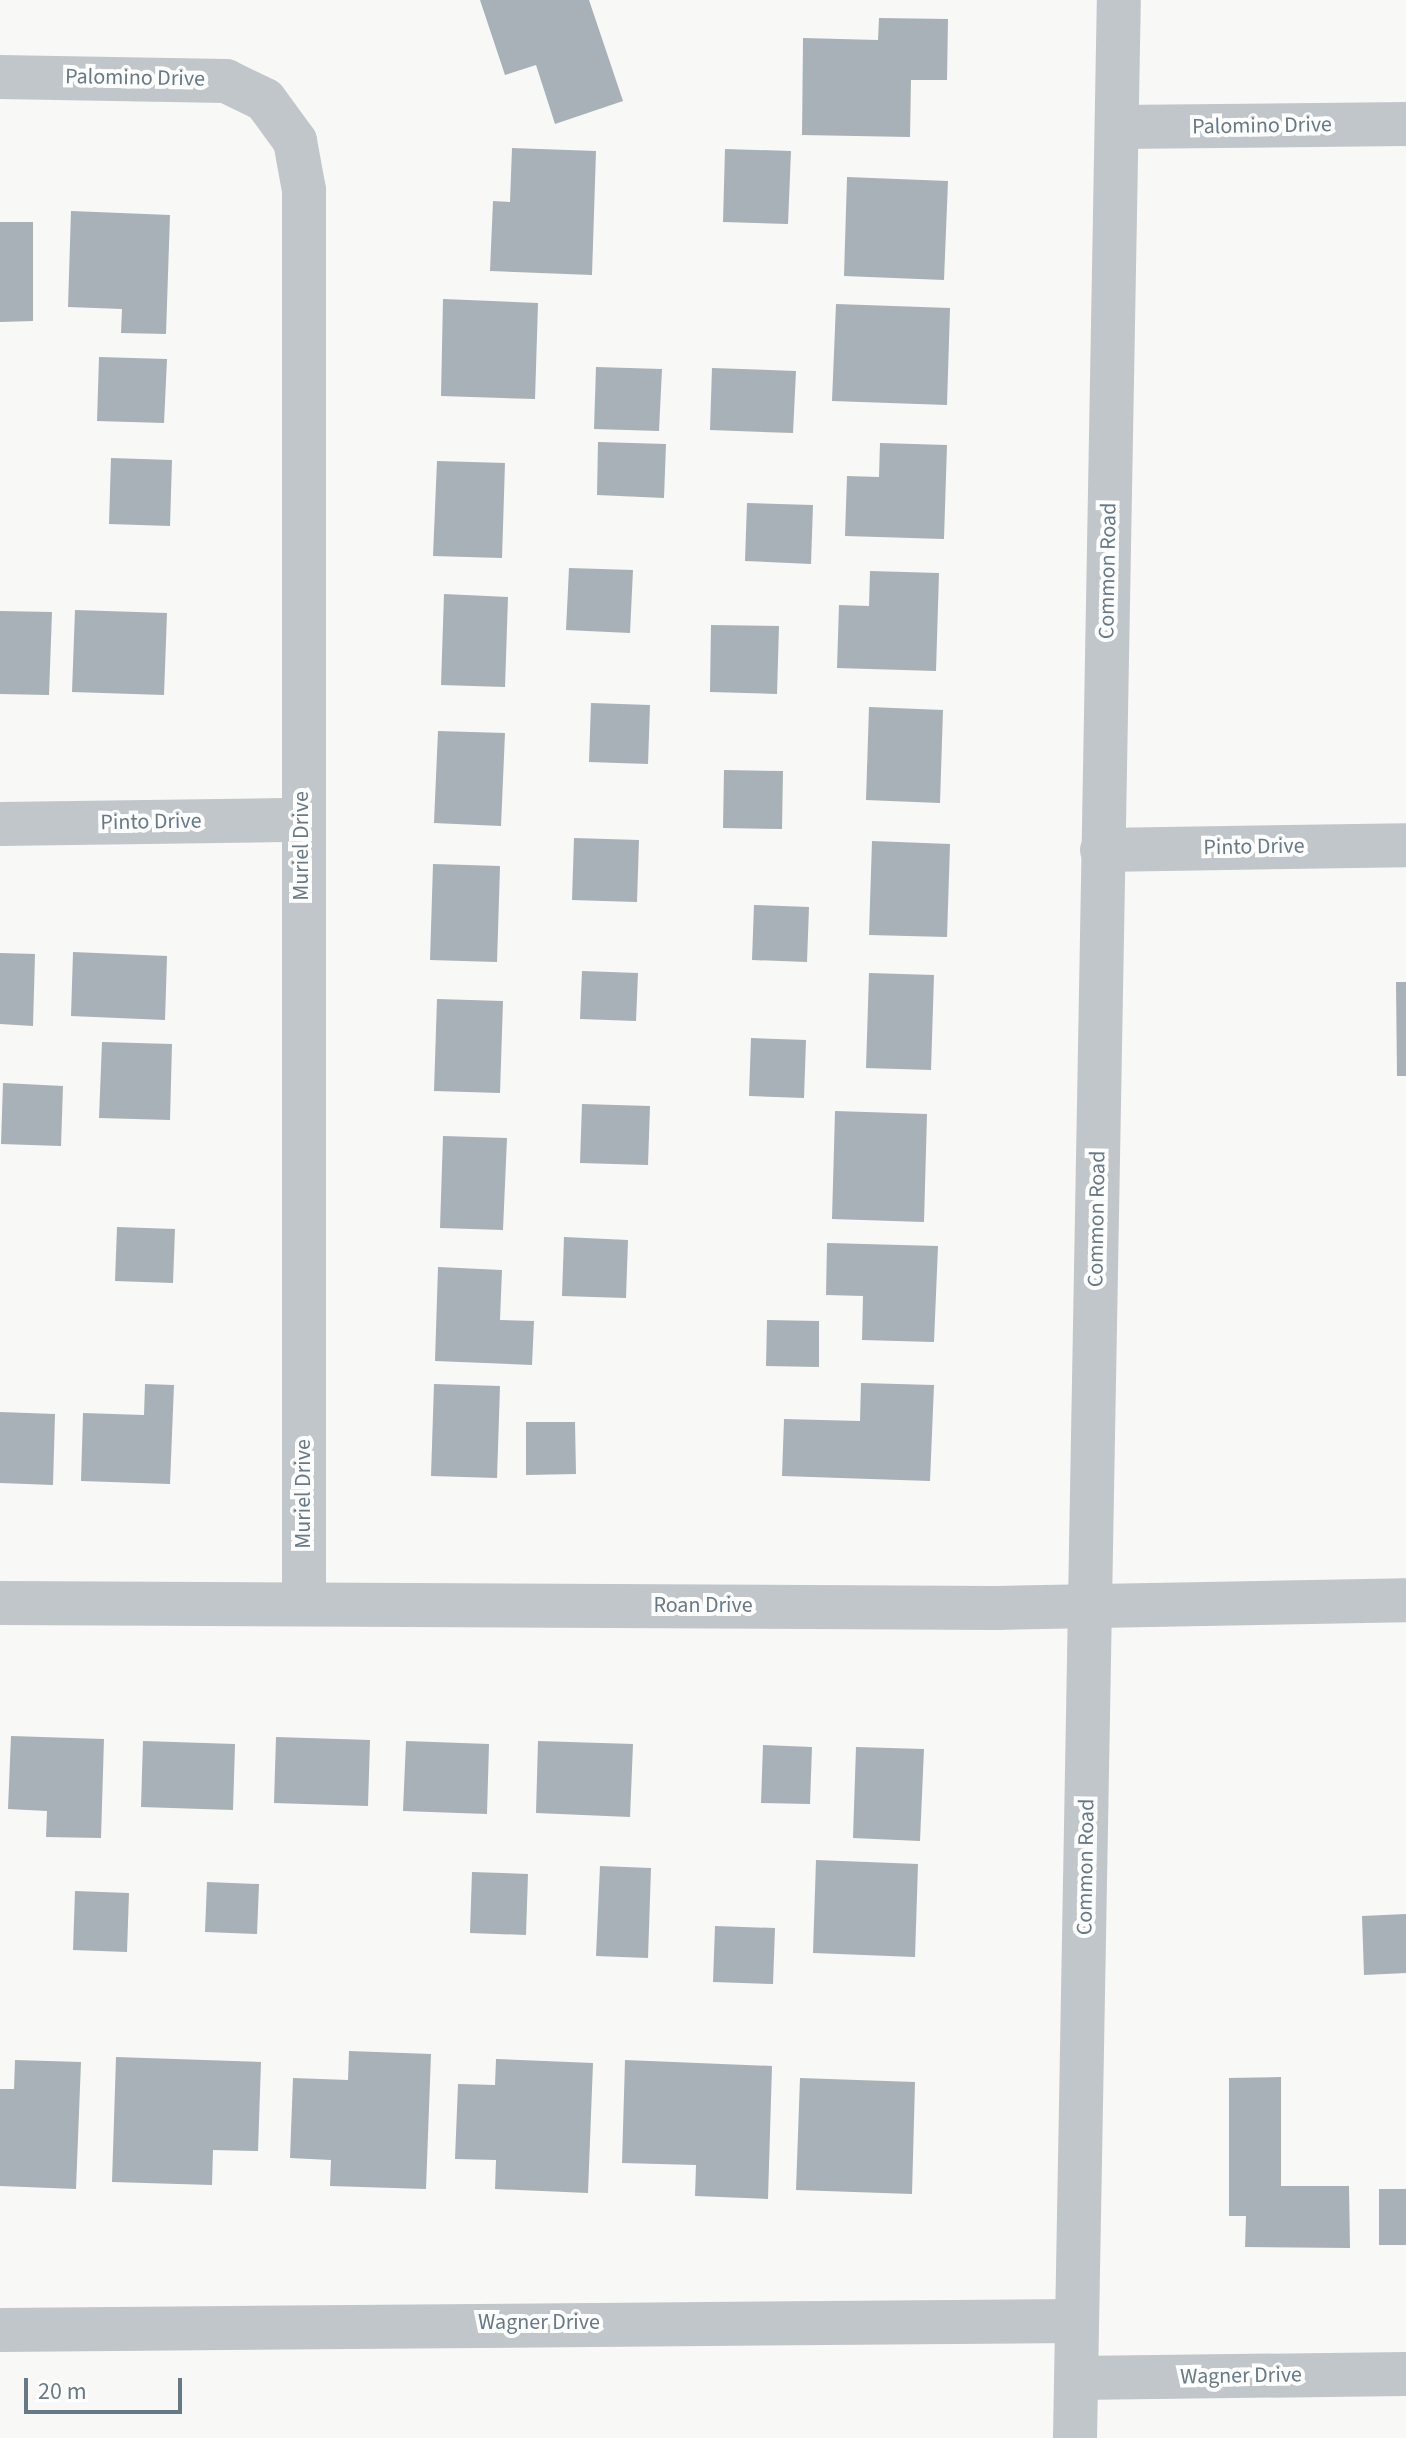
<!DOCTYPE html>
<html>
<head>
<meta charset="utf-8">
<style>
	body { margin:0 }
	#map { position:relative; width:1406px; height:2438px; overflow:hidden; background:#f8f8f6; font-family:"Source Sans 3",sans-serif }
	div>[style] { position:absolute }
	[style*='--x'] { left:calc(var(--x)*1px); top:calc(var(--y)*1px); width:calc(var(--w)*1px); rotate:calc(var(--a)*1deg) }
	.building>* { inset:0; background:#a8b1b7 }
	.minor>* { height:44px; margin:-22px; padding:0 22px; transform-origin:22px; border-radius:22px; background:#c1c6ca }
	.tertiary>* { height:44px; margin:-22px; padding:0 22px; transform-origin:22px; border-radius:22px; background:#c1c6ca }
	span { translate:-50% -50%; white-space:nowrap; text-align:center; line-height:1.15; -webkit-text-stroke:8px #fff; paint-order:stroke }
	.street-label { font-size:22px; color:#677987 }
	.scale { position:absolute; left:24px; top:2378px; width:158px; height:36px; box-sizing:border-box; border:4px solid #677987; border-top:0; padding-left:10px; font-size:24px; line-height:28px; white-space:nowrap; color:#677987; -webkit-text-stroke:6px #fff; paint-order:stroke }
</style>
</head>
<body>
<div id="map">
	<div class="building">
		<div style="clip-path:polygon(480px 0,589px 0,623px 101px,555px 124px,536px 65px,505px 75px)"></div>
		<div style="clip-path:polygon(879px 18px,948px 19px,947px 80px,911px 80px,910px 137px,802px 135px,803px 38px,878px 40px)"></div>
		<div style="clip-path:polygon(512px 148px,596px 151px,592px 275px,490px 271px,493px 201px,510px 202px)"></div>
		<div style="clip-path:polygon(725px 149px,791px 151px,788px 224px,723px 222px)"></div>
		<div style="clip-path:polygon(847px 177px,948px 181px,944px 280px,844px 276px)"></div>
		<div style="clip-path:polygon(71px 211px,170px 215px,166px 334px,121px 333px,122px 309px,68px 307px)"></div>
		<div style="clip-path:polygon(0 222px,33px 222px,33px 321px,0 322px)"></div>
		<div style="clip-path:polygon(443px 299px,538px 303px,535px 399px,441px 396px)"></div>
		<div style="clip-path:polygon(836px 304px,950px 308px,947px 405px,832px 401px)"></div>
		<div style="clip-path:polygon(99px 357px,167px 359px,164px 423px,97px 421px)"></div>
		<div style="clip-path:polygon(596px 367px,662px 369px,659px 431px,594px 429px)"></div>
		<div style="clip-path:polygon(712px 368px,796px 371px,793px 433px,710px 430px)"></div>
		<div style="clip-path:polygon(598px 442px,666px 444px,664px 498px,597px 495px)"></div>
		<div style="clip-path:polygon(880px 443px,947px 445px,944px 539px,845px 536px,847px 476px,879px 477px)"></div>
		<div style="clip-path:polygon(111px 458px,172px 460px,170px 526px,109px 524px)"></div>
		<div style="clip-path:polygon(437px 461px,505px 463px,502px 558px,433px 556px)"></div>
		<div style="clip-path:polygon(747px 503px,813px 505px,811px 564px,745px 561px)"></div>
		<div style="clip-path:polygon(569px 568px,633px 570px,630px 633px,566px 630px)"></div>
		<div style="clip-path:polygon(870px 571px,939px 573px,936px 671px,837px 668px,839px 605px,869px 606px)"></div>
		<div style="clip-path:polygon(444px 594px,508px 597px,505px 687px,441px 685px)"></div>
		<div style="clip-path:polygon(75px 610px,167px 613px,164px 695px,72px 692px)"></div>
		<div style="clip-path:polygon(0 611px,52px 612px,49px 695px,0 694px)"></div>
		<div style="clip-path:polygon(711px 625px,779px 626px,777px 694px,710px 692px)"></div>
		<div style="clip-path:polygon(591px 703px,650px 705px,648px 764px,589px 762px)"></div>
		<div style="clip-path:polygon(869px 707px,943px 710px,940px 803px,866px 800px)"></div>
		<div style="clip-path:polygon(438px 731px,505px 733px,501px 826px,434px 823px)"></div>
		<div style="clip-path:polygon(724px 770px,783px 771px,782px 829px,723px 828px)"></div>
		<div style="clip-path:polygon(574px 838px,639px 840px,637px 902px,572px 900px)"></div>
		<div style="clip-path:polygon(872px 841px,950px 844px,947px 937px,869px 935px)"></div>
		<div style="clip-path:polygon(433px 864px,500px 866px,497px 962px,430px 960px)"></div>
		<div style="clip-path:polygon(754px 905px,809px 907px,807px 962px,752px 960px)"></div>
		<div style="clip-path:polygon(73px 952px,167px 956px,165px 1020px,71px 1016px)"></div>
		<div style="clip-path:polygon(0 953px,35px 954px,33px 1026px,0 1024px)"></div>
		<div style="clip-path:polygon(582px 971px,638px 973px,636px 1021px,580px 1019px)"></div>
		<div style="clip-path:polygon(869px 973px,934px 975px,931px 1070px,866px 1068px)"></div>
		<div style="clip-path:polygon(1396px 982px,1406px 982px,1406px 1076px,1397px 1076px)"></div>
		<div style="clip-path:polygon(437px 999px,503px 1001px,500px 1093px,434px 1091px)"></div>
		<div style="clip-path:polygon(751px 1038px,806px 1040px,804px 1098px,749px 1096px)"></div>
		<div style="clip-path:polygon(102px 1042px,172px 1044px,170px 1120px,99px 1118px)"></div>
		<div style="clip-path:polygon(3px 1083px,63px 1086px,61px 1146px,1px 1144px)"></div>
		<div style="clip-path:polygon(582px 1104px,650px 1106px,648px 1165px,580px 1163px)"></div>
		<div style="clip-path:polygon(835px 1111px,927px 1114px,924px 1222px,832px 1219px)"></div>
		<div style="clip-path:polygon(443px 1136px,507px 1138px,503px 1230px,440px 1228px)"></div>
		<div style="clip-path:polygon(117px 1227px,175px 1229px,173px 1283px,115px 1281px)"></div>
		<div style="clip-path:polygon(564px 1237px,628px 1240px,626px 1298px,562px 1296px)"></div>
		<div style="clip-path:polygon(827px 1243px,938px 1246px,934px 1342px,862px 1340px,863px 1296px,826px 1295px)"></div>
		<div style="clip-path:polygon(438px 1267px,502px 1270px,500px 1320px,534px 1321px,532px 1365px,435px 1361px)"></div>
		<div style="clip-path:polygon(767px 1320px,819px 1321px,819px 1367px,766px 1366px)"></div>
		<div style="clip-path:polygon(861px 1383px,934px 1385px,930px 1481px,782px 1476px,784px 1419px,860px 1421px)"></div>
		<div style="clip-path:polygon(145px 1384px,174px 1385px,170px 1484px,81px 1481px,83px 1413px,144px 1415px)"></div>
		<div style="clip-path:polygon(434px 1384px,500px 1386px,497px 1478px,431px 1476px)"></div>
		<div style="clip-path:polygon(0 1412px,55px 1414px,53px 1485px,0 1483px)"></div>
		<div style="clip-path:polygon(526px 1422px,575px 1422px,576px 1474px,526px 1475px)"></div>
		<div style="clip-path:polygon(11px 1736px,104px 1739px,101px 1838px,46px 1837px,47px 1811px,8px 1809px)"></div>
		<div style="clip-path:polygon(276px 1737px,370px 1740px,368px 1806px,274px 1803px)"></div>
		<div style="clip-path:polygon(143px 1741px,235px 1744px,233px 1810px,141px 1807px)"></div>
		<div style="clip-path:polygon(406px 1741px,489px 1744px,487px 1814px,403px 1811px)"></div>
		<div style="clip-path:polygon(538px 1741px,633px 1744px,630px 1817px,536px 1813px)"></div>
		<div style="clip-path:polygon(763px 1745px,812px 1747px,810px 1804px,761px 1803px)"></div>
		<div style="clip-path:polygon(856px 1747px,924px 1749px,920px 1841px,853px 1838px)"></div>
		<div style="clip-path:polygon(816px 1860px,918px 1864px,915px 1957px,813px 1953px)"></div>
		<div style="clip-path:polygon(600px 1866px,651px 1868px,648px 1958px,596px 1956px)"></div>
		<div style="clip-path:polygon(472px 1872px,528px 1874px,526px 1935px,470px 1933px)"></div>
		<div style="clip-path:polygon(207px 1882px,259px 1884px,257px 1934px,205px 1932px)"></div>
		<div style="clip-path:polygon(75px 1891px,129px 1893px,127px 1952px,73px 1950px)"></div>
		<div style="clip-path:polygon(1406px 1914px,1406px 1973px,1364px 1975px,1362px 1916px)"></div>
		<div style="clip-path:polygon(715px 1926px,775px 1928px,773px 1984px,713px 1982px)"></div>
		<div style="clip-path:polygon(349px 2051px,431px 2054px,426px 2189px,330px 2186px,331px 2160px,290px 2158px,293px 2078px,348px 2080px)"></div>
		<div style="clip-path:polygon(116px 2057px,261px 2062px,258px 2151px,213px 2150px,212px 2185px,112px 2182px)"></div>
		<div style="clip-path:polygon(496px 2059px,593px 2063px,588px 2193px,495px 2189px,496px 2160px,455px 2159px,458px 2084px,495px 2085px)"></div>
		<div style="clip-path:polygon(15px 2060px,81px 2062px,76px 2189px,0 2186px,0 2089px,14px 2089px)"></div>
		<div style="clip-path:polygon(625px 2060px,772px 2066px,768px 2199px,695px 2196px,696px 2165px,622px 2163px)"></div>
		<div style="clip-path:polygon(1281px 2077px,1281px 2186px,1349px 2186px,1350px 2248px,1245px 2247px,1246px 2216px,1229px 2216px,1229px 2078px)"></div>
		<div style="clip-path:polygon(800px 2078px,915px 2082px,912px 2194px,796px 2190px)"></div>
		<div style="clip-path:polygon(1379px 2189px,1406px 2189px,1406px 2245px,1379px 2245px)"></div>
	</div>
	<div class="minor">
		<div style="--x:0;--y:77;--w:226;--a:1"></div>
		<div style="--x:226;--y:81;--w:43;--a:26"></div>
		<div style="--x:265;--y:100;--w:51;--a:53.8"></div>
		<div style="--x:295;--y:141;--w:50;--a:79.6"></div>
		<div style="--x:304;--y:190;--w:1413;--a:90"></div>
		<div style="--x:1117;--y:127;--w:289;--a:-0.6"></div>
		<div style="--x:0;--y:824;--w:302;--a:-0.8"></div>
		<div style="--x:1102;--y:850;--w:304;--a:-0.9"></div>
		<div style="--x:0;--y:1603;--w:996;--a:0.29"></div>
		<div style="--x:996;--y:1608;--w:410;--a:-1.1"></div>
		<div style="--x:0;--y:2330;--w:1077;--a:-0.48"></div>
		<div style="--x:1076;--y:2378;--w:330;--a:-0.7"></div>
	</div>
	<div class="tertiary">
		<div style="--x:1075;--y:2438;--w:2438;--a:-88.97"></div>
	</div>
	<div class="street-label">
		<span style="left:135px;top:78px;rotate:1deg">Palomino Drive</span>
		<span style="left:1262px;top:126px;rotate:-1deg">Palomino Drive</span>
		<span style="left:1108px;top:571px;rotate:-89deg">Common Road</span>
		<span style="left:151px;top:822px;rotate:-1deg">Pinto Drive</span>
		<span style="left:302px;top:846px;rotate:-90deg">Muriel Drive</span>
		<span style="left:1254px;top:847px;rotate:-1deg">Pinto Drive</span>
		<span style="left:1097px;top:1219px;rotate:-89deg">Common Road</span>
		<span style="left:304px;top:1494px;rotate:-90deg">Muriel Drive</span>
		<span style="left:703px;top:1606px">Roan Drive</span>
		<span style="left:1086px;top:1867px;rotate:-89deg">Common Road</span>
		<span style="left:539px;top:2323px">Wagner Drive</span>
		<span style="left:1241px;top:2376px;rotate:-1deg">Wagner Drive</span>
	</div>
	<div class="scale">20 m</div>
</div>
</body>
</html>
